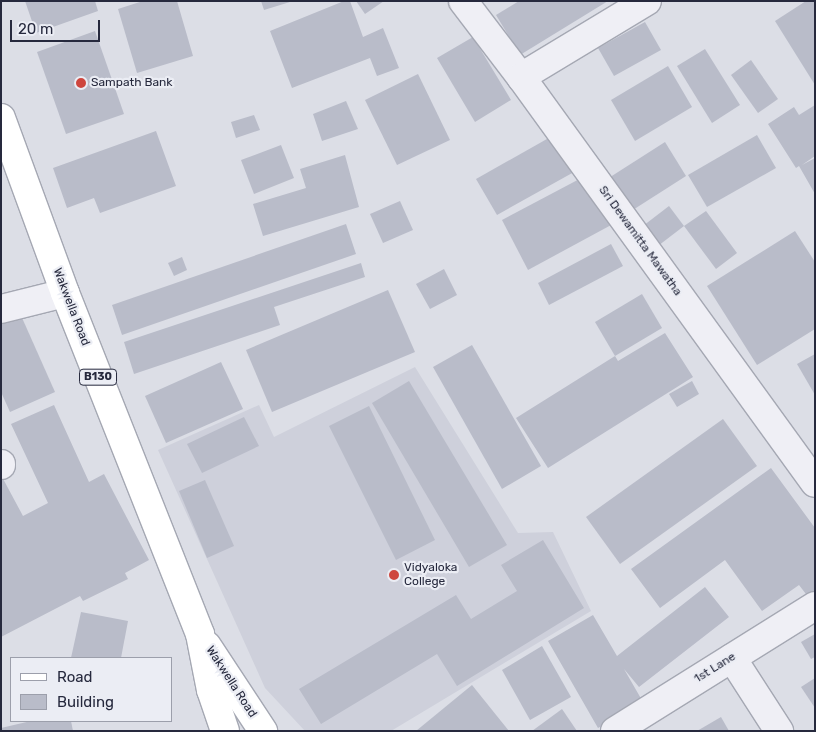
<!DOCTYPE html>
<html>
<head>
<meta charset="utf-8">
<style>
	body { margin:0 }
	#map { position:relative; width:816px; height:732px; overflow:hidden; background:#dcdee6; font-family:Rubik,sans-serif }
	div>[style] { position:absolute }
	[style*='--x'] { left:calc(var(--x)*1px); top:calc(var(--y)*1px); width:calc(var(--w)*1px); rotate:calc(var(--a)*1deg) }
	.built>* { inset:0; background:#ced0db }
	.building>* { inset:0; background:#b9bcc9 }
	.roads { filter:drop-shadow(1px 0 #a5a8b3) drop-shadow(-1px 0 #a5a8b3) drop-shadow(0 1px #a5a8b3) drop-shadow(0 -1px #a5a8b3) }
	.minor>* { height:28px; margin:-14px; padding:0 14px; transform-origin:14px; border-radius:14px; background:#efeff5 }
	.major>* { height:28px; margin:-14px; padding:0 14px; transform-origin:14px; border-radius:14px; background:#fff }
	.dots>* { width:14px; height:14px; translate:-50% -50%; box-sizing:border-box; border:2px solid #ebedf4; border-radius:50% }
	span { translate:-50% -50%; white-space:nowrap; text-align:center; line-height:1.15; -webkit-text-stroke:4.5px #ebedf4; paint-order:stroke }
	.shield-label span { padding:1px 4px; background:#ebedf4; border:1px solid; border-radius:4px; -webkit-text-stroke-width:0 }
	.shield-label { font-size:11px; color:#26293d; font-weight:700 }
	.poi-label { font-size:12px; color:#26293d }
	.left { translate:0 -50%; text-align:left }
	.street-label { font-size:12px; color:#26293d }
	.frame { position:absolute; inset:0; border:2px solid #26293d; pointer-events:none }
	.legend { position:absolute; left:10px; top:657px; width:162px; height:65px; box-sizing:border-box; background:#ebedf4; border:1px solid #9c9fab; margin:0; padding:6px 9px; list-style:none; font-size:15px; color:#26293d }
	.legend li { display:flex; align-items:center; gap:10px; height:25px }
	.legend b { width:25px; border:1px solid #9c9fab }
	.scale { position:absolute; left:10px; top:20px; width:90px; height:22px; box-sizing:border-box; border:2px solid #26293d; border-top:0; padding-left:6px; font-size:15px; line-height:18px; white-space:nowrap; color:#26293d; -webkit-text-stroke:4px #ebedf4; paint-order:stroke }
</style>
</head>
<body>
<div id="map">
	<div class="built">
		<div style="clip-path:polygon(415px 367px,518px 533px,553px 532px,591px 611px,391px 731px,305px 731px,265px 688px,158px 450px,259px 405px,274px 437px)"></div>
	</div>
	<div class="building">
		<div style="clip-path:polygon(25px 1px,95px 1px,98px 11px,36px 33px)"></div>
		<div style="clip-path:polygon(143px 1px,177px 1px,193px 56px,137px 73px,118px 9px)"></div>
		<div style="clip-path:polygon(261px 1px,290px 1px,290px 2px,264px 10px)"></div>
		<div style="clip-path:polygon(344px 1px,350px 1px,363px 37px,383px 28px,399px 68px,377px 76px,370px 58px,292px 88px,270px 31px)"></div>
		<div style="clip-path:polygon(356px 1px,384px 1px,365px 14px)"></div>
		<div style="clip-path:polygon(519px 1px,608px 1px,520px 55px,496px 15px)"></div>
		<div style="clip-path:polygon(806px 1px,815px 1px,815px 85px,775px 21px)"></div>
		<div style="clip-path:polygon(645px 22px,661px 50px,614px 76px,598px 48px)"></div>
		<div style="clip-path:polygon(95px 31px,124px 114px,66px 134px,37px 52px)"></div>
		<div style="clip-path:polygon(473px 37px,511px 100px,475px 122px,437px 58px)"></div>
		<div style="clip-path:polygon(705px 49px,740px 105px,712px 123px,677px 66px)"></div>
		<div style="clip-path:polygon(751px 60px,778px 99px,758px 113px,731px 75px)"></div>
		<div style="clip-path:polygon(668px 66px,692px 107px,635px 141px,611px 100px)"></div>
		<div style="clip-path:polygon(418px 74px,450px 140px,397px 165px,365px 100px)"></div>
		<div style="clip-path:polygon(346px 101px,358px 129px,322px 141px,313px 114px)"></div>
		<div style="clip-path:polygon(815px 105px,815px 156px,802px 165px,815px 158px,815px 194px,799px 166px,796px 168px,768px 124px,794px 107px,799px 115px)"></div>
		<div style="clip-path:polygon(254px 115px,260px 130px,236px 138px,231px 122px)"></div>
		<div style="clip-path:polygon(156px 131px,176px 186px,100px 213px,94px 198px,67px 208px,53px 168px)"></div>
		<div style="clip-path:polygon(554px 135px,574px 172px,497px 215px,476px 179px)"></div>
		<div style="clip-path:polygon(757px 135px,776px 168px,707px 207px,688px 175px)"></div>
		<div style="clip-path:polygon(665px 142px,686px 176px,625px 215px,604px 181px)"></div>
		<div style="clip-path:polygon(281px 145px,294px 178px,254px 194px,241px 160px)"></div>
		<div style="clip-path:polygon(345px 155px,359px 207px,263px 236px,253px 204px,306px 188px,300px 169px)"></div>
		<div style="clip-path:polygon(587px 175px,613px 224px,528px 270px,502px 220px)"></div>
		<div style="clip-path:polygon(400px 201px,413px 230px,383px 243px,370px 214px)"></div>
		<div style="clip-path:polygon(669px 206px,684px 226px,654px 249px,639px 229px)"></div>
		<div style="clip-path:polygon(706px 211px,737px 253px,716px 269px,684px 226px)"></div>
		<div style="clip-path:polygon(346px 224px,356px 254px,122px 335px,112px 305px)"></div>
		<div style="clip-path:polygon(795px 231px,815px 262px,815px 329px,757px 365px,707px 286px)"></div>
		<div style="clip-path:polygon(611px 244px,623px 266px,549px 305px,538px 283px)"></div>
		<div style="clip-path:polygon(182px 257px,187px 270px,174px 276px,168px 263px)"></div>
		<div style="clip-path:polygon(361px 263px,365px 277px,274px 307px,280px 325px,134px 374px,124px 342px)"></div>
		<div style="clip-path:polygon(444px 269px,457px 295px,430px 309px,416px 284px)"></div>
		<div style="clip-path:polygon(388px 290px,415px 352px,272px 412px,246px 350px)"></div>
		<div style="clip-path:polygon(642px 294px,662px 328px,615px 356px,595px 322px)"></div>
		<div style="clip-path:polygon(19px 311px,55px 392px,10px 412px,1px 392px,1px 319px)"></div>
		<div style="clip-path:polygon(665px 333px,693px 377px,548px 468px,516px 418px,615px 356px,618px 361px)"></div>
		<div style="clip-path:polygon(472px 345px,541px 466px,502px 489px,433px 367px)"></div>
		<div style="clip-path:polygon(815px 354px,815px 395px,797px 364px)"></div>
		<div style="clip-path:polygon(221px 362px,243px 409px,166px 443px,145px 396px)"></div>
		<div style="clip-path:polygon(409px 381px,507px 545px,469px 567px,372px 403px)"></div>
		<div style="clip-path:polygon(692px 381px,699px 394px,677px 407px,669px 394px)"></div>
		<div style="clip-path:polygon(54px 405px,89px 482px,104px 474px,149px 560px,125px 573px,128px 579px,83px 601px,80px 596px,1px 637px,1px 475px,23px 516px,48px 503px,11px 424px)"></div>
		<div style="clip-path:polygon(369px 406px,435px 540px,396px 560px,329px 426px)"></div>
		<div style="clip-path:polygon(244px 417px,259px 446px,202px 473px,187px 444px)"></div>
		<div style="clip-path:polygon(723px 419px,757px 466px,620px 564px,586px 517px)"></div>
		<div style="clip-path:polygon(771px 468px,815px 528px,815px 594px,809px 598px,799px 585px,762px 611px,725px 560px,660px 608px,631px 569px)"></div>
		<div style="clip-path:polygon(205px 480px,234px 546px,207px 558px,179px 491px)"></div>
		<div style="clip-path:polygon(543px 540px,584px 608px,457px 686px,437px 654px,321px 724px,299px 689px,456px 595px,471px 619px,517px 591px,501px 565px)"></div>
		<div style="clip-path:polygon(705px 587px,729px 617px,639px 687px,624px 669px,643px 702px,598px 728px,548px 641px,593px 615px,617px 656px)"></div>
		<div style="clip-path:polygon(81px 612px,128px 621px,121px 658px,71px 658px)"></div>
		<div style="clip-path:polygon(815px 634px,815px 657px,811px 659px,801px 642px)"></div>
		<div style="clip-path:polygon(542px 646px,571px 697px,530px 720px,502px 670px)"></div>
		<div style="clip-path:polygon(815px 678px,815px 708px,801px 687px)"></div>
		<div style="clip-path:polygon(472px 685px,509px 731px,416px 731px)"></div>
		<div style="clip-path:polygon(562px 709px,577px 731px,532px 731px)"></div>
		<div style="clip-path:polygon(721px 717px,729px 731px,697px 731px)"></div>
		<div style="clip-path:polygon(31px 721px,71px 721px,73px 731px,1px 731px,1px 728px)"></div>
	</div>
	<div class="roads">
		<div class="minor">
			<div style="--x:463;--y:1;--w:96;--a:52.7"></div>
			<div style="--x:521;--y:77;--w:501;--a:54.09"></div>
			<div style="--x:521;--y:77;--w:147;--a:-31.1"></div>
			<div style="--x:1;--y:309;--w:66;--a:-14"></div>
			<div style="--x:1;--y:464;--w:1;--a:90"></div>
			<div style="--x:732;--y:658;--w:87;--a:57.2"></div>
			<div style="--x:615;--y:731;--w:236;--a:-32"></div>
		</div>
		<div class="major">
			<div style="--x:1;--y:118;--w:186;--a:69.9"></div>
			<div style="--x:65;--y:293;--w:367;--a:68.4"></div>
			<div style="--x:200;--y:634;--w:57;--a:78.9"></div>
			<div style="--x:211;--y:690;--w:43;--a:71.1"></div>
			<div style="--x:207;--y:646;--w:102;--a:56.6"></div>
		</div>
	</div>
	<div class="dots">
		<div style="left:81px;top:83px;background:#ce463e"></div>
		<div style="left:394px;top:575px;background:#ce463e"></div>
	</div>
	<div class="shield-label">
		<span style="left:98px;top:377px">B130</span>
	</div>
	<div class="poi-label">
		<span class="left" style="left:91px;top:83px">Sampath Bank</span>
		<span class="left" style="left:404px;top:575px">Vidyaloka<br>College</span>
	</div>
	<div class="street-label">
		<span style="left:640px;top:241px;rotate:54deg">Sri Dewamitta Mawatha</span>
		<span style="left:71px;top:307px;rotate:69deg">Wakwella Road</span>
		<span style="left:715px;top:668px;rotate:-32deg">1st Lane</span>
		<span style="left:231px;top:682px;rotate:57deg">Wakwella Road</span>
	</div>
	<div class="frame"></div>
	<ul class="legend">
	<li><b style="height:6px;background:#fff"></b>Road</li>
	<li><b style="height:14px;background:#b9bcc9"></b>Building</li>
	</ul>
	<div class="scale">20 m</div>
</div>
</body>
</html>
